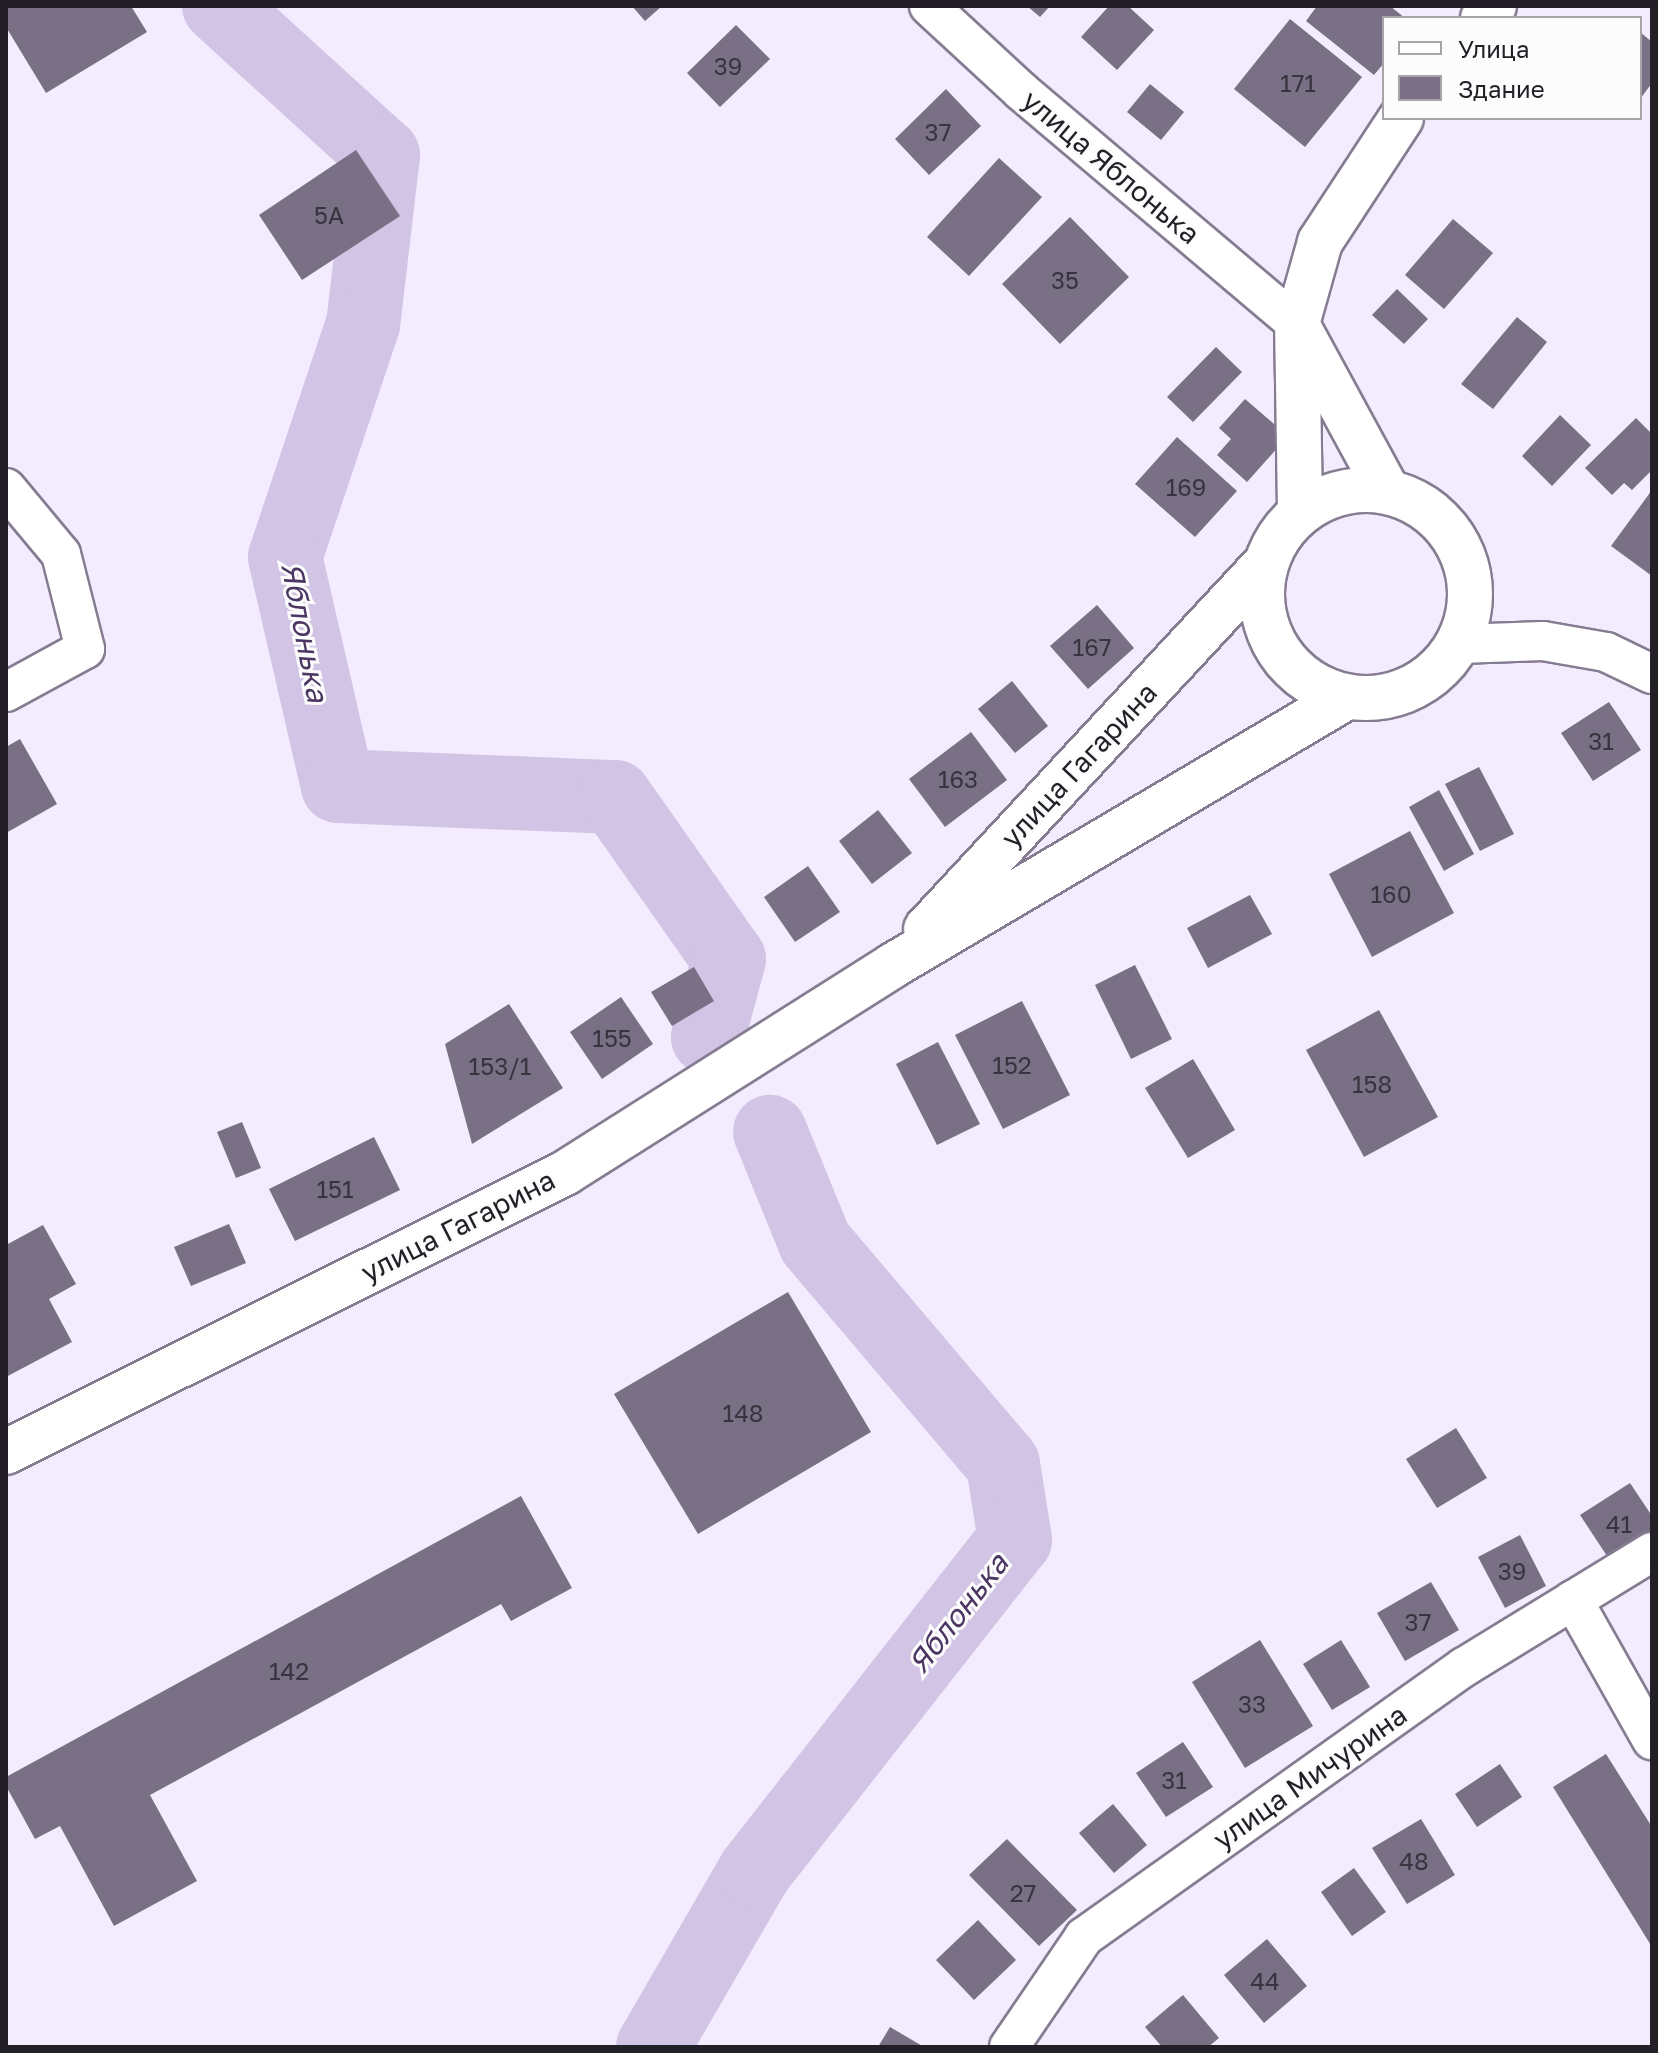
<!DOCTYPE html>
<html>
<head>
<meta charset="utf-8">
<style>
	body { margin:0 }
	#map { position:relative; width:1658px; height:2053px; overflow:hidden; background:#f3ebfe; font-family:"Golos Text",sans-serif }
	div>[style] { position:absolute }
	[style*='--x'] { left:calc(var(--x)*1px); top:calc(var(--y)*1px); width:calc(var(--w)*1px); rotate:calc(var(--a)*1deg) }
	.river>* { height:74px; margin:-37px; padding:0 37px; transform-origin:37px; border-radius:37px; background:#d2c4e4 }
	.building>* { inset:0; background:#797085 }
	.roads { filter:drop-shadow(2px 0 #857c91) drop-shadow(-2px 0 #857c91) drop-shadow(0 2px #857c91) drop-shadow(0 -2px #857c91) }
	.street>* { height:38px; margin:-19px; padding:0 19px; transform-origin:19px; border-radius:19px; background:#fff }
	.secondary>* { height:44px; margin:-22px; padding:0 22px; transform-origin:22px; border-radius:22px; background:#fff }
	.secondary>.ring { margin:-22px; padding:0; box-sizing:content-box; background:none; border:44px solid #fff; border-radius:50% }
	span { translate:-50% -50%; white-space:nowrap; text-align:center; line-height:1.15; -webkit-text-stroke:6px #fcfcfc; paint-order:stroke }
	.number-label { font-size:24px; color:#38333e }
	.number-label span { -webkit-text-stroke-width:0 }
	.street-label { font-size:28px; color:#231f27 }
	.water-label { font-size:30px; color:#4b3562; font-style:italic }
	.frame { position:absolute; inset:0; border:8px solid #231f27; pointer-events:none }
	.legend { position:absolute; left:1382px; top:16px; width:260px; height:104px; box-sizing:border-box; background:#fcfcfc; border:2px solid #a5a4a7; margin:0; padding:10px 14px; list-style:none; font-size:24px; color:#231f27 }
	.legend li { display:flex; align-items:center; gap:16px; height:40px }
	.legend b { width:40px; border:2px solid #a5a4a7 }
</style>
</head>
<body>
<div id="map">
	<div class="river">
		<div style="--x:219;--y:6;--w:222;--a:42.3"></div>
		<div style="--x:383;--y:155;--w:170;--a:96.7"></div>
		<div style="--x:363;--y:324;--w:246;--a:108.5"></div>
		<div style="--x:285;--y:557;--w:235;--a:77"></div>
		<div style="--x:338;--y:786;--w:277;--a:2.3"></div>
		<div style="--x:615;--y:797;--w:198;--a:54.9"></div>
		<div style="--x:729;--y:959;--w:81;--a:105.1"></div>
		<div style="--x:653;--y:2047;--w:203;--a:-59.9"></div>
		<div style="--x:755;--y:1871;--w:421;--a:-51.9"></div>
		<div style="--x:1015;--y:1540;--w:77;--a:-99"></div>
		<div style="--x:1003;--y:1464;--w:291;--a:-130.3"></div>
		<div style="--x:815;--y:1242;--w:119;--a:-112.2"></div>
	</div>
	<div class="building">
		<div style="clip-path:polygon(6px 6px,131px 6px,147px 32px,46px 93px,6px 27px)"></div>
		<div style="clip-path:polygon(632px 6px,662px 6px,645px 21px)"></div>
		<div style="clip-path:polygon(1027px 6px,1050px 6px,1040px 17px)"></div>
		<div style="clip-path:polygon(1109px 6px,1128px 6px,1154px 30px,1117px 70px,1081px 37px)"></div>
		<div style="clip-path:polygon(1317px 6px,1390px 6px,1405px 18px,1384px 18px,1384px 63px,1374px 75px,1306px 21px)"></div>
		<div style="clip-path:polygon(1290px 19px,1362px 77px,1305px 147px,1234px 89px)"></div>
		<div style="clip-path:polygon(736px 25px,770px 59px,720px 107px,687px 73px)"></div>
		<div style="clip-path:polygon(1640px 32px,1652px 42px,1652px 83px,1640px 99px)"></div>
		<div style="clip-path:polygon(1150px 84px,1184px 112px,1161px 140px,1127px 112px)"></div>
		<div style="clip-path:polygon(946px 89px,981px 126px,929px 175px,895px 139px)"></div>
		<div style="clip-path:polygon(356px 150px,400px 216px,302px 280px,259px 215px)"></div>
		<div style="clip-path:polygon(999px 158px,1042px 197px,969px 276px,927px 237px)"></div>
		<div style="clip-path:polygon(1070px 217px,1129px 277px,1060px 344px,1002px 284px)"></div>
		<div style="clip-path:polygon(1453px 219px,1493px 253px,1444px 309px,1405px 275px)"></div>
		<div style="clip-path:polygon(1397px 289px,1428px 319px,1404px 344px,1372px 315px)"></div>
		<div style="clip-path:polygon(1517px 317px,1547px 342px,1493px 409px,1461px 384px)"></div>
		<div style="clip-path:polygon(1216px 347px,1242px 372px,1193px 422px,1167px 397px)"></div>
		<div style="clip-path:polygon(1245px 399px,1288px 436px,1247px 482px,1217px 455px,1231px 439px,1219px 428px)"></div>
		<div style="clip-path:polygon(1560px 415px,1591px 445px,1552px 486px,1522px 456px)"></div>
		<div style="clip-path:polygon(1636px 418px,1652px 434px,1652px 470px,1632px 490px,1624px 483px,1612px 495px,1585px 468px)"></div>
		<div style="clip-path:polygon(1177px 437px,1237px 491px,1195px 537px,1135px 484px)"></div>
		<div style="clip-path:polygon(1652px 490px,1652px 576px,1611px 546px)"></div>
		<div style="clip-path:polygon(1097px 605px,1134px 648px,1088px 689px,1050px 646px)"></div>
		<div style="clip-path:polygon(1012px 681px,1048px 726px,1015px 753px,978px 709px)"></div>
		<div style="clip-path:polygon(1609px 702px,1641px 750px,1593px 781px,1561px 733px)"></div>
		<div style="clip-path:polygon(971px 732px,1007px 780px,945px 827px,909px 779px)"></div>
		<div style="clip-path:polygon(20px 739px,57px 804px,6px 833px,6px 747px)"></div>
		<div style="clip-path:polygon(1479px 767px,1514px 834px,1480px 851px,1445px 784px)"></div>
		<div style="clip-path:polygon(1439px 790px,1474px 854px,1444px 871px,1409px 807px)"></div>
		<div style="clip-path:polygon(878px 810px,912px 853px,872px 884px,839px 841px)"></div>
		<div style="clip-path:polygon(1410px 831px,1454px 913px,1372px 957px,1329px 874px)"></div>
		<div style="clip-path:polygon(808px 866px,840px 912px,795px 942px,764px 897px)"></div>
		<div style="clip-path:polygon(1250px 895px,1272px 934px,1208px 968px,1187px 928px)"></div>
		<div style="clip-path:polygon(1135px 965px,1172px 1039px,1131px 1059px,1095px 985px)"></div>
		<div style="clip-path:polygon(694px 967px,714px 1001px,672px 1026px,651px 992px)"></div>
		<div style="clip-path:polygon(621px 997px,653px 1044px,602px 1079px,570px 1032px)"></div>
		<div style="clip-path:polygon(1022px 1001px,1070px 1095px,1003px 1129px,955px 1035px)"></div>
		<div style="clip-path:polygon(509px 1004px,563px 1088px,472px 1144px,445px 1044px)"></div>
		<div style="clip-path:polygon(1379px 1010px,1438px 1117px,1364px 1157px,1306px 1050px)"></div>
		<div style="clip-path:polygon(938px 1042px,980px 1124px,937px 1145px,896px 1064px)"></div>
		<div style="clip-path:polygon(1193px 1059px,1235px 1130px,1188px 1158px,1145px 1088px)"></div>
		<div style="clip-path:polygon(242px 1122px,261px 1168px,236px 1178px,217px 1132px)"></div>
		<div style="clip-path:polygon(374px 1137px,400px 1190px,295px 1241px,269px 1189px)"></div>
		<div style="clip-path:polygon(229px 1224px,246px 1263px,191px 1286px,174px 1247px)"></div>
		<div style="clip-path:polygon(43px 1225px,76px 1284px,49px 1299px,72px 1342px,6px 1377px,6px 1245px)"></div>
		<div style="clip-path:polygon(788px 1292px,871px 1432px,698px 1534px,614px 1394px)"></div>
		<div style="clip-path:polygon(1456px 1428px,1487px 1478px,1437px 1508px,1406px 1459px)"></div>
		<div style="clip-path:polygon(1630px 1483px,1652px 1516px,1652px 1532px,1609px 1559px,1580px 1515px)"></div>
		<div style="clip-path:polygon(521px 1496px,572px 1588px,511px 1621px,501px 1604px,150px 1795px,197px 1881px,114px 1926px,60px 1826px,35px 1839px,6px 1786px,6px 1777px)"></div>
		<div style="clip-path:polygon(1520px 1535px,1546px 1586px,1505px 1608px,1478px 1557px)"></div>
		<div style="clip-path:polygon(1431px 1582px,1459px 1630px,1405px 1661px,1377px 1613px)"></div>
		<div style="clip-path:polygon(1260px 1640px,1313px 1726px,1245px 1768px,1192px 1682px)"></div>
		<div style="clip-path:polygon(1341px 1640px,1370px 1687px,1332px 1710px,1303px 1664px)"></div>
		<div style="clip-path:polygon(1183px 1742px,1213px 1787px,1166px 1817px,1136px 1773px)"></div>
		<div style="clip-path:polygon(1606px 1754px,1652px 1827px,1652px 1947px,1553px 1787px)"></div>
		<div style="clip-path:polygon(1500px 1764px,1522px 1797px,1477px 1827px,1455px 1794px)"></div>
		<div style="clip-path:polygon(1113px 1804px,1147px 1845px,1114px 1873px,1079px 1833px)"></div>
		<div style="clip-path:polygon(1421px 1819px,1455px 1875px,1407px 1904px,1372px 1848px)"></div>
		<div style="clip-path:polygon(1007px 1839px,1077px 1910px,1039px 1946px,969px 1875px)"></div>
		<div style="clip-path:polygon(1354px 1868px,1386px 1912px,1352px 1936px,1321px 1892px)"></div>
		<div style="clip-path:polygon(978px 1920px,1016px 1960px,974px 2000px,936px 1960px)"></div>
		<div style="clip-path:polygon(1267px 1939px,1307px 1986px,1264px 2023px,1224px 1975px)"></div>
		<div style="clip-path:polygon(1183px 1995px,1219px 2038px,1208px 2047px,1162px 2047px,1145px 2027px)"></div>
		<div style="clip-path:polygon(890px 2027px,924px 2047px,878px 2047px)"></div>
	</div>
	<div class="roads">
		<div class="street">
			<div style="--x:929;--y:6;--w:125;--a:42.7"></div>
			<div style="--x:1021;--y:91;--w:361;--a:40.2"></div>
			<div style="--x:6;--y:488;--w:86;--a:50.2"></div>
			<div style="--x:61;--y:554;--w:98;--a:75.8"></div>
			<div style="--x:85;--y:649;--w:90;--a:151.4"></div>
			<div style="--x:1460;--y:644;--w:83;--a:-2.1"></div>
			<div style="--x:1543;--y:641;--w:64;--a:9.9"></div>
			<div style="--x:1606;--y:652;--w:51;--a:25.6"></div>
			<div style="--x:1573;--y:1600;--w:161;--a:60.6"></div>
			<div style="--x:1009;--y:2047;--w:133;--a:-55.7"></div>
			<div style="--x:1084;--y:1937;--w:466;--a:-35.4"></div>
			<div style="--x:1464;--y:1667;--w:220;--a:-31.5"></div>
		</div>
		<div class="secondary">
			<div style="--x:1483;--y:18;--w:16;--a:-47"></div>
			<div style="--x:1300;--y:330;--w:182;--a:61.5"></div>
			<div class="ring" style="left:1262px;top:490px;width:164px;height:164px"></div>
			<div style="--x:1300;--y:511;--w:187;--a:-90.9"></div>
			<div style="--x:1297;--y:324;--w:85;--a:-74.3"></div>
			<div style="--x:1320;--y:242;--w:148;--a:-56.8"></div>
			<div style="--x:926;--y:929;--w:498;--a:-47.1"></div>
			<div style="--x:6;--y:1452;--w:625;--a:-26.52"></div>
			<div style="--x:565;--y:1173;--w:387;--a:-32.3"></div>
			<div style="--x:892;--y:966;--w:529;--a:-30.59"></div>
		</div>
	</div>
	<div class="number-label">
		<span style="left:728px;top:66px">39</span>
		<span style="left:1298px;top:83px">171</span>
		<span style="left:938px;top:132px">37</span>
		<span style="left:329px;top:215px">5А</span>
		<span style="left:1065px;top:280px">35</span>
		<span style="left:1186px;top:487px">169</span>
		<span style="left:1092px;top:647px">167</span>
		<span style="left:1601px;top:741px">31</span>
		<span style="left:958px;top:779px">163</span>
		<span style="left:1391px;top:894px">160</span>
		<span style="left:612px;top:1038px">155</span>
		<span style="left:1012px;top:1065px">152</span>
		<span style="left:500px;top:1066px">153/1</span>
		<span style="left:1372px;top:1084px">158</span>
		<span style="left:335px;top:1189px">151</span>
		<span style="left:743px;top:1413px">148</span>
		<span style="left:1619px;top:1524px">41</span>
		<span style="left:1512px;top:1571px">39</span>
		<span style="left:1418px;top:1622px">37</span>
		<span style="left:289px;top:1671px">142</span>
		<span style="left:1252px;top:1704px">33</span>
		<span style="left:1174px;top:1780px">31</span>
		<span style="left:1414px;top:1861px">48</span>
		<span style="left:1023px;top:1893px">27</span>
		<span style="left:1265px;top:1981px">44</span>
	</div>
	<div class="street-label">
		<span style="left:1111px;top:167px;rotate:40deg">улица Яблонька</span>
		<span style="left:1079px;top:765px;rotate:-47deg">улица Гагарина</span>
		<span style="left:458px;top:1226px;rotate:-27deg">улица Гагарина</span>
		<span style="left:1310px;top:1777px;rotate:-35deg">улица Мичурина</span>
	</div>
	<div class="water-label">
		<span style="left:305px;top:632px;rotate:79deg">Яблонька</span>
		<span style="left:958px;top:1613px;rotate:-52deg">Яблонька</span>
	</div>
	<div class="frame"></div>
	<ul class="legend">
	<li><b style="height:10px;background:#fff"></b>Улица</li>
	<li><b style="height:22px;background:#797085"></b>Здание</li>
	</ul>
</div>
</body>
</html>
